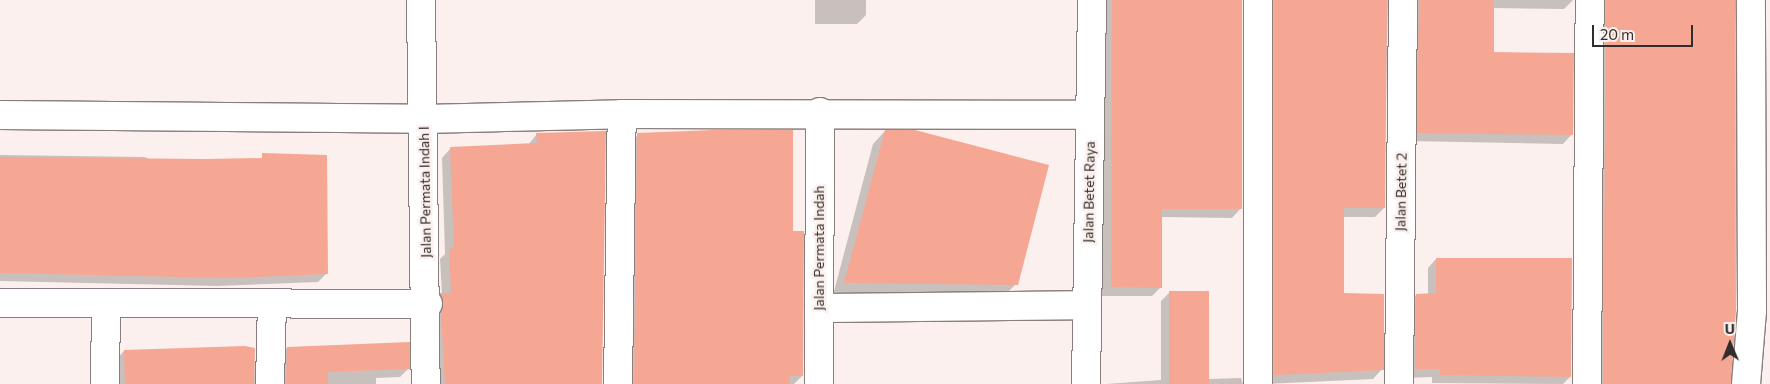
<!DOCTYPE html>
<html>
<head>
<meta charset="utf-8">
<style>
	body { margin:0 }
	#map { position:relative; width:1770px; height:384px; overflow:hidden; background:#fbf0ed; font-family:Commissioner,sans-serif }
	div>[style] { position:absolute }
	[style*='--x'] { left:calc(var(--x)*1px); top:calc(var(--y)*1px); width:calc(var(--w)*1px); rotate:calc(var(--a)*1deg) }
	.shadow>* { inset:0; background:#0003 }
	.building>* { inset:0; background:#f5a794 }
	.roads { filter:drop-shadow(1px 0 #887e7b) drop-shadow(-1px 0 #887e7b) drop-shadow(0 1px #887e7b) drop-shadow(0 -1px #887e7b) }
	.street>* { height:28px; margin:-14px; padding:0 14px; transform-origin:14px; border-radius:14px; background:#fff }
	span { translate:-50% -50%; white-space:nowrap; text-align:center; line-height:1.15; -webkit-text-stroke:5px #fbf0ed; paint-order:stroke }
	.street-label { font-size:14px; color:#312d2c }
	.north { position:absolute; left:1705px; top:319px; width:50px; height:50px; -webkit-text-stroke:4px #fbf0ed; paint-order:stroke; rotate:359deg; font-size:14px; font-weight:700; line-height:20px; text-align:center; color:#312d2c }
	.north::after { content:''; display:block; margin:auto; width:18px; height:22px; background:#312d2c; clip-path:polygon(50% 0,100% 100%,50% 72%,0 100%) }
	.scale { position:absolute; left:1592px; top:25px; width:101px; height:22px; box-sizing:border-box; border:2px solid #312d2c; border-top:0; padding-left:6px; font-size:15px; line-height:18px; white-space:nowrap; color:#312d2c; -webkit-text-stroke:4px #fbf0ed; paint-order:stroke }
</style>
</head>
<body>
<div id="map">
	<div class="shadow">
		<div style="clip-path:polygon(815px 0,866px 0,866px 15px,857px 24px,815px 24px)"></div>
		<div style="clip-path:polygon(1103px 0,1241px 0,1241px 208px,1232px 218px,1161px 217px,1161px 287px,1152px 296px,1102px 296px)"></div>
		<div style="clip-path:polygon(1259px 0,1388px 0,1384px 208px,1375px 217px,1342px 217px,1343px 295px,1382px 369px,1373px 379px,1265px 384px)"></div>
		<div style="clip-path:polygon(1405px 0,1573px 0,1564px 9px,1493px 8px,1492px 53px,1572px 134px,1563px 144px,1409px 141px)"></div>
		<div style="clip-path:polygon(1593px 0,1736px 0,1735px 310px,1730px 384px,1594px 384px)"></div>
		<div style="clip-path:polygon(885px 131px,1016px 284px,1004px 296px,833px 295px,873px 144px)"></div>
		<div style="clip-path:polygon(537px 134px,601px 384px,436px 384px,432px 303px,442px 294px,440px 259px,445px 254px,442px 158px,450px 149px,528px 145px)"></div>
		<div style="clip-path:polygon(638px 135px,792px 232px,802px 376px,794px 384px,625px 384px,629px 144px)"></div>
		<div style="clip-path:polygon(0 155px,145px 157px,327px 273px,318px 282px,217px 286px,0 281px)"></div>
		<div style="clip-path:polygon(1436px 259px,1570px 377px,1563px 384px,1432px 383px,1432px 377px,1407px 378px,1407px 304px,1416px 295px,1428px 295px,1428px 268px)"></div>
		<div style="clip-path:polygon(1169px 293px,1208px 379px,1241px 378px,1243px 384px,1106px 384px,1161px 380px,1161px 301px)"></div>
		<div style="clip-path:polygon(287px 348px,409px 368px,400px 377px,376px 378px,376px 384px,276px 384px,278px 357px)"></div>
		<div style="clip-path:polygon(254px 350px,255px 384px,117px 384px,116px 360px,124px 351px)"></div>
	</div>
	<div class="building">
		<div style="clip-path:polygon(1112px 0,1242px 0,1242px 209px,1162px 209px,1162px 288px,1111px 287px)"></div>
		<div style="clip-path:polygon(1274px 0,1387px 0,1385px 208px,1344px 208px,1344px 293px,1384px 294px,1384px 370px,1274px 375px)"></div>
		<div style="clip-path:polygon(1419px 0,1494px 0,1494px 52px,1574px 53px,1573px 135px,1417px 133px)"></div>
		<div style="clip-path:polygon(1606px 0,1735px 0,1736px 310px,1731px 384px,1603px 384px)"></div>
		<div style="clip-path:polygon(714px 130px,793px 130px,793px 231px,804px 231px,803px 376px,790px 376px,790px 384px,634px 384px,637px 133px)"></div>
		<div style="clip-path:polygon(885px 130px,915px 130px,1049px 165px,1018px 285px,844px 283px)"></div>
		<div style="clip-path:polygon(606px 131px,602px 384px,445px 384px,440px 293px,451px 293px,449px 249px,454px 248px,450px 147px,537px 143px,536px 133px)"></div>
		<div style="clip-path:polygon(262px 153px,327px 155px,328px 274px,226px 278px,0 273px,0 157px,205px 159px,262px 158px)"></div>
		<div style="clip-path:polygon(1436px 258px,1572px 258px,1571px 377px,1440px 375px,1440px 369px,1415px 369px,1416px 294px,1436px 293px)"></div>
		<div style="clip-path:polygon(1169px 291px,1209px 291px,1209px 384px,1169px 384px)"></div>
		<div style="clip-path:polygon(410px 342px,410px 369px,328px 372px,328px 384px,286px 384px,287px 347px)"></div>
		<div style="clip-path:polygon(245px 346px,255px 348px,254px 384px,125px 384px,124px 350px)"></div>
	</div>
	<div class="roads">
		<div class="street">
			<div style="--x:421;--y:0;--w:384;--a:89.3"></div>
			<div style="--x:0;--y:115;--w:424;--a:0.5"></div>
			<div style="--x:424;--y:119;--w:198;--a:-1.4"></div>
			<div style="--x:622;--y:114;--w:468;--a:0.1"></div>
			<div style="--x:0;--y:303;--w:428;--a:0.1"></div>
			<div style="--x:819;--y:308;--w:268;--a:-0.6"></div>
			<div style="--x:105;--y:384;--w:81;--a:-89.3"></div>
			<div style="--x:270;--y:384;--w:81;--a:-88.6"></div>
			<div style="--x:618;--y:384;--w:270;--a:-89.2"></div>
			<div style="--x:819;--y:384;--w:272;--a:-89.8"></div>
			<div style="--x:1086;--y:384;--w:384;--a:-89.1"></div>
			<div style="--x:1258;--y:384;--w:384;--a:-90"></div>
			<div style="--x:1399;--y:384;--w:384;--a:-89.4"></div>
			<div style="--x:1587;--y:384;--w:384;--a:-89.6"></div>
			<div style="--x:1746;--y:384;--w:73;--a:-85.3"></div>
			<div style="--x:1752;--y:311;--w:311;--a:-90.2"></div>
		</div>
	</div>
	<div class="street-label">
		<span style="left:425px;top:192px;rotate:-91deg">Jalan Permata Indah I</span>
		<span style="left:1089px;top:192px;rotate:-89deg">Jalan Betet Raya</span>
		<span style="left:1401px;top:192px;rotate:-89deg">Jalan Betet 2</span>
		<span style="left:819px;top:248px;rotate:-90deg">Jalan Permata Indah</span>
	</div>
	<div class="north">U</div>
	<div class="scale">20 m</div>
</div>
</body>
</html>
